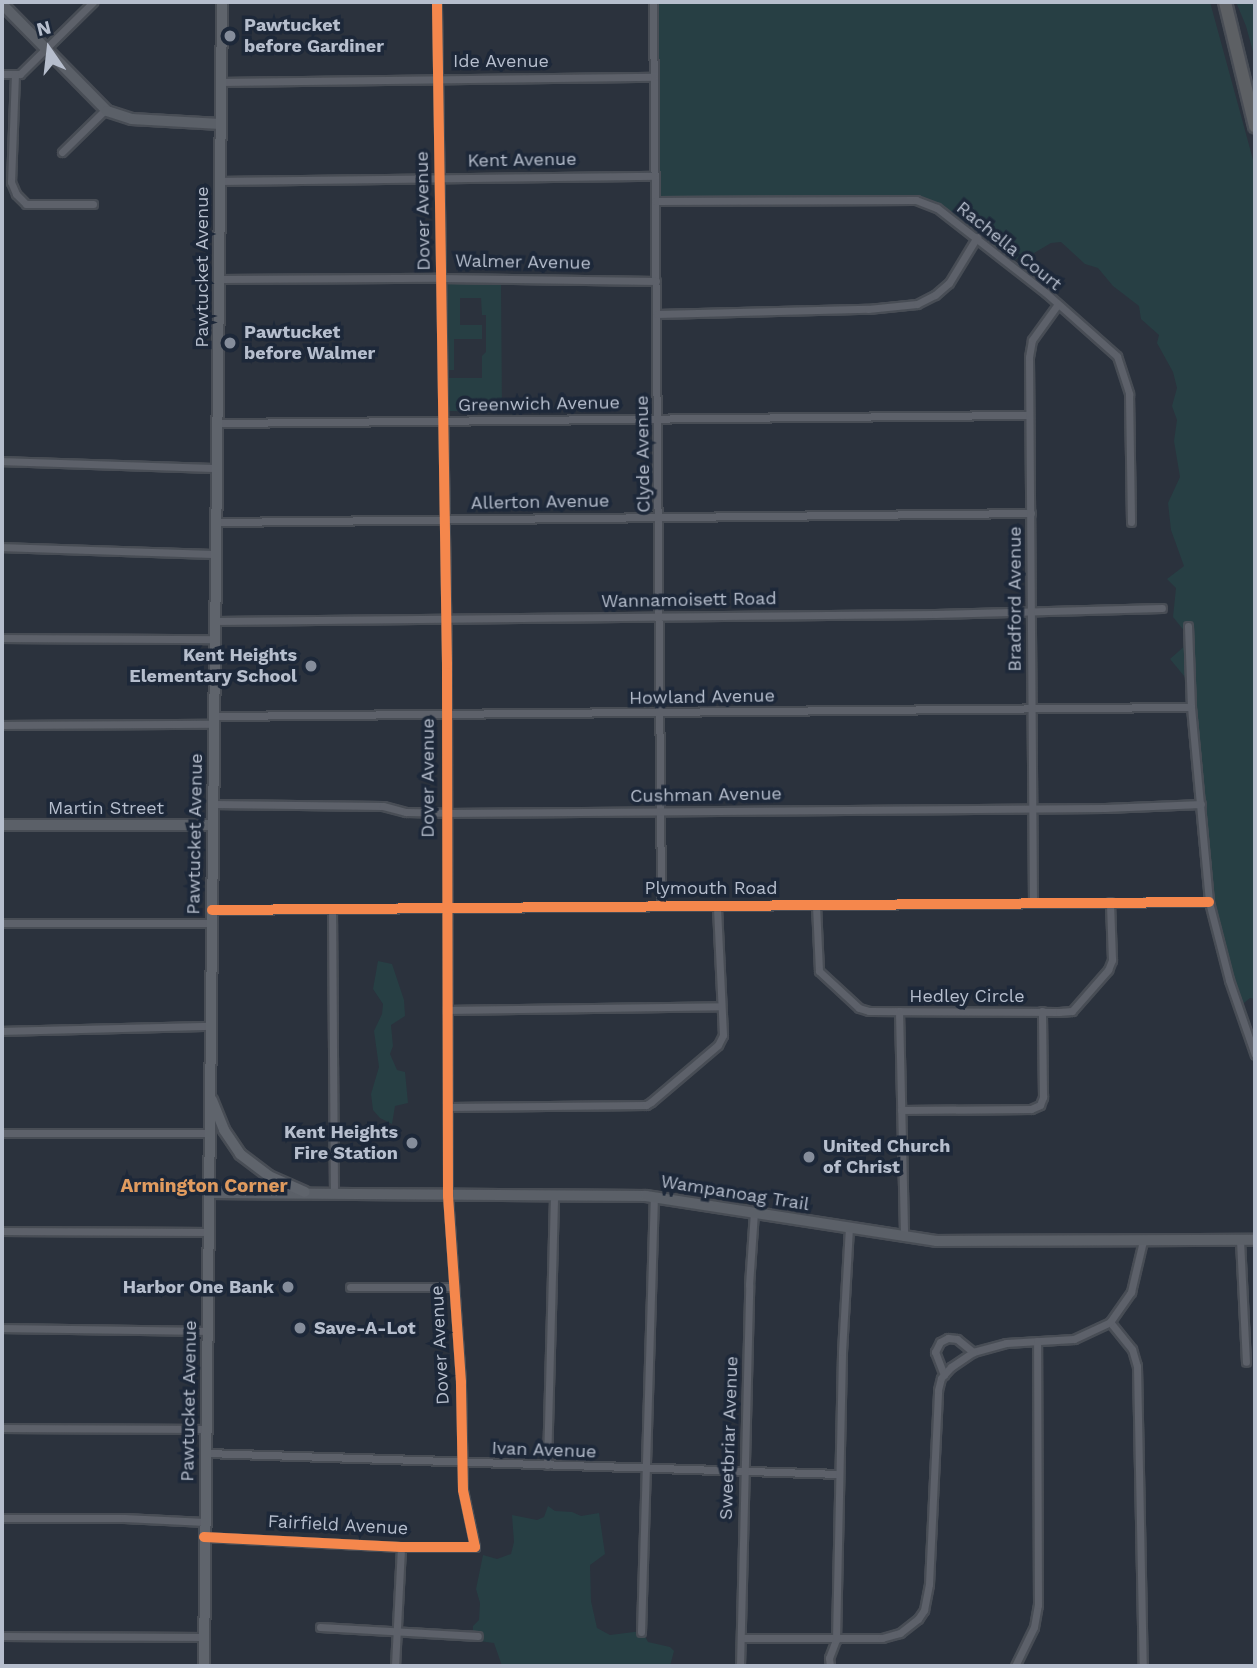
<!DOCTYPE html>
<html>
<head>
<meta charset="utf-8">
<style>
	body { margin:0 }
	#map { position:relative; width:1257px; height:1668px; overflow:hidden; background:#2b323d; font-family:"Work Sans",sans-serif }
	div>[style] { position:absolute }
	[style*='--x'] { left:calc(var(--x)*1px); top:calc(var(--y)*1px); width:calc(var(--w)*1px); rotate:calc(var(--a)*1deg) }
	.green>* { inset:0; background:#273f44 }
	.roads { filter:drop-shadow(2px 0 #484d55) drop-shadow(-2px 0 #484d55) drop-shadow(0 2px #484d55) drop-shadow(0 -2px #484d55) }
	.street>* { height:7px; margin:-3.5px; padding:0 3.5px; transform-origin:3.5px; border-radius:3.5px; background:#5d616a }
	.secondary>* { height:10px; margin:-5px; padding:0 5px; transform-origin:5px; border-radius:5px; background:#5b6068 }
	.primary>* { height:10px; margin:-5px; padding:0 5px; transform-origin:5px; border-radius:5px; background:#5f646c }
	.highway>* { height:12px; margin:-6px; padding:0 6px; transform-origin:6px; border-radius:6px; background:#5d6064 }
	.cycleway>* { height:10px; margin:-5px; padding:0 5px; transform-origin:5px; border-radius:5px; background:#f5874c }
	.dots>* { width:19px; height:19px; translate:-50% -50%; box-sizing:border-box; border:4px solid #1d2839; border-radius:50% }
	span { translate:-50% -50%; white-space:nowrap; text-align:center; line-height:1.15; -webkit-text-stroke:7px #1d2839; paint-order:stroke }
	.poi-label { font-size:18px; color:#b6becd; font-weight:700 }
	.left { translate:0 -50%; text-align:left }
	.right { translate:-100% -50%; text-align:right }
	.street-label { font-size:18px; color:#b6becd }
	.neighbourhood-label { font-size:19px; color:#e09b5f; font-weight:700 }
	.frame { position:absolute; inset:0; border:4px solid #b6becd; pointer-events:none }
	.north { position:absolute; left:14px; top:14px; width:70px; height:70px; -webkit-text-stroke:5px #1d2839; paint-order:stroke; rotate:346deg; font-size:19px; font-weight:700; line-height:28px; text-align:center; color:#b6becd }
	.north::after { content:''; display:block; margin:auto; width:24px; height:32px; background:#b6becd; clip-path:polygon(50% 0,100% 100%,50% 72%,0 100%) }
</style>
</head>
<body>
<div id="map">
	<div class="green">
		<div style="clip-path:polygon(655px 2px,1210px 2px,1255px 167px,1255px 999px,1250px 998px,1239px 1007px,1208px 904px,1189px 682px,1170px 659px,1187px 644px,1186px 633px,1173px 617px,1176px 588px,1167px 579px,1184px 566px,1171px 530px,1168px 503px,1180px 477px,1174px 441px,1177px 420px,1172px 406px,1177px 388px,1173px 372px,1157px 343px,1159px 335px,1141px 319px,1139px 306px,1113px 286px,1098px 268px,1085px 264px,1061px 242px,1051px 243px,1034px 253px,1033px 268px,1018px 258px,1011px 263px,918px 196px,655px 202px)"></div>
		<div style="clip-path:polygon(1236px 2px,1255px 2px,1255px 59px,1246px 26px)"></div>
		<div style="clip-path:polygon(449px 281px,501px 284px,502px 412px,449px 411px,449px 378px,482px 378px,482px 356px,486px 352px,486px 315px,482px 315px,481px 298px,460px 298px,460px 325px,482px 325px,482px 339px,454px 339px,454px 370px,449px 370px,446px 285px)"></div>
		<div style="clip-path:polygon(378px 961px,392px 964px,404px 1000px,405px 1016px,391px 1025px,393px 1046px,390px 1054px,397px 1070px,405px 1072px,408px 1103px,395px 1106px,392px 1124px,380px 1118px,373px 1110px,371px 1094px,379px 1067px,374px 1031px,382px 1014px,383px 1004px,373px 989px)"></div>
		<div style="clip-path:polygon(548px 1506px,555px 1511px,572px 1512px,581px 1516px,599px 1513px,605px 1554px,590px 1565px,591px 1601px,597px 1628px,610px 1635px,642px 1631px,648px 1642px,670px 1647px,674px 1651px,670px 1666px,502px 1666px,494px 1643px,479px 1641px,473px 1635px,473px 1626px,479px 1620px,480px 1603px,476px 1589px,483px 1555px,497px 1559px,511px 1554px,514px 1542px,512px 1515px,537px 1520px,544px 1517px)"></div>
	</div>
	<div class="roads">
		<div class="street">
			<div style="--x:653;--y:2;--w:903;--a:89.49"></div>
			<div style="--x:2;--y:74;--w:18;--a:0"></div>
			<div style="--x:20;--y:74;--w:103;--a:-44.6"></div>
			<div style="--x:15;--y:74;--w:108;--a:92.1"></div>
			<div style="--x:11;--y:182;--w:13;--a:67"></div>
			<div style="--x:16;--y:194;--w:14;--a:45"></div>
			<div style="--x:26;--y:204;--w:67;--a:0"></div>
			<div style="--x:222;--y:82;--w:432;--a:-0.7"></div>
			<div style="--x:62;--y:152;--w:60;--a:-44.3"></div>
			<div style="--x:221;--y:181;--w:434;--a:-0.7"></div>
			<div style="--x:655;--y:201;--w:261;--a:-0.2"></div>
			<div style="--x:916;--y:200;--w:22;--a:21"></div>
			<div style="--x:937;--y:208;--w:138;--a:37.9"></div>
			<div style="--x:1046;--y:293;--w:95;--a:41.6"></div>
			<div style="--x:1117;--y:356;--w:40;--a:72"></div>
			<div style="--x:1129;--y:394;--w:128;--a:89.1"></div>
			<div style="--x:220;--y:279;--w:221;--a:-0.3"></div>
			<div style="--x:441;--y:278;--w:215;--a:0.8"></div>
			<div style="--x:657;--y:314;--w:211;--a:-1.4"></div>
			<div style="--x:868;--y:309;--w:49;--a:-5.8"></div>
			<div style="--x:917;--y:304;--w:20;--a:-27"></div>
			<div style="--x:935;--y:295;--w:18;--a:-41"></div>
			<div style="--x:949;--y:283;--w:54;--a:-58.7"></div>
			<div style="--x:218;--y:423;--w:811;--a:-0.57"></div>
			<div style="--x:2;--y:461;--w:215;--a:1.9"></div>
			<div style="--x:217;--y:522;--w:814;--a:-0.63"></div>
			<div style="--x:2;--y:547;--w:215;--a:1.9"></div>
			<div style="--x:216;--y:621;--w:719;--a:-0.56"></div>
			<div style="--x:935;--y:614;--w:227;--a:-1.5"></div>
			<div style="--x:1188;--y:626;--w:81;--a:87.9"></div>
			<div style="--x:1191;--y:707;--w:196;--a:84.7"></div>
			<div style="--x:1209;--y:902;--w:81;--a:75.6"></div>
			<div style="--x:1229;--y:980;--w:79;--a:70.9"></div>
			<div style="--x:2;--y:638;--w:213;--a:0.3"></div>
			<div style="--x:214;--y:716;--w:977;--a:-0.53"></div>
			<div style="--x:2;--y:725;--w:212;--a:-0.3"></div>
			<div style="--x:212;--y:804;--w:171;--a:0.7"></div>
			<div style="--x:383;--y:806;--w:24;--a:15"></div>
			<div style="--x:406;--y:812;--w:39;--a:1"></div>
			<div style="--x:445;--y:813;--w:660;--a:-0.43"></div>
			<div style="--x:1105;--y:808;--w:96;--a:-2.4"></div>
			<div style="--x:1033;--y:903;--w:546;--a:-90.42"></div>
			<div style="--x:1029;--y:357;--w:17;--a:-80"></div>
			<div style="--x:1032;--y:340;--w:44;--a:-54.2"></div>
			<div style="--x:816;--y:905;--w:66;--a:87.4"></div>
			<div style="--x:819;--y:971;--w:54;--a:42.8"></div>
			<div style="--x:859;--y:1008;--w:10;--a:17"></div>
			<div style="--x:869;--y:1011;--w:190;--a:0.3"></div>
			<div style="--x:1059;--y:1012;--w:13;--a:-4"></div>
			<div style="--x:1072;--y:1011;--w:55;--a:-48.7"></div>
			<div style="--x:1108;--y:970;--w:11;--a:-68"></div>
			<div style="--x:1112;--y:960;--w:58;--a:-92"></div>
			<div style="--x:332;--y:909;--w:284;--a:89.6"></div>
			<div style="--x:212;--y:910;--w:997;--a:-0.46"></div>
			<div style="--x:2;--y:923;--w:209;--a:0"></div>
			<div style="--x:447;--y:1010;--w:274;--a:-0.8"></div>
			<div style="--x:899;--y:1011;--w:226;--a:88.7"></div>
			<div style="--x:2;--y:1031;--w:208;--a:-1.4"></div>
			<div style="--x:449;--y:1107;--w:197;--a:-0.6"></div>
			<div style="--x:646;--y:1105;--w:6;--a:-31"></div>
			<div style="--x:651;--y:1102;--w:88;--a:-40.4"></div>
			<div style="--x:718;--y:1045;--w:11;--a:-63"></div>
			<div style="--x:723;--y:1035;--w:129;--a:-92.7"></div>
			<div style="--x:901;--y:1110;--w:130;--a:-0.4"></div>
			<div style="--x:1031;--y:1109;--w:10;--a:-24"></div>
			<div style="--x:1040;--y:1105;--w:9;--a:-69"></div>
			<div style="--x:1043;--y:1097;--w:86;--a:-90.7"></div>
			<div style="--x:2;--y:1133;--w:206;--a:0"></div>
			<div style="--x:2;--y:1231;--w:206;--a:0.3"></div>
			<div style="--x:1240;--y:1240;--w:122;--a:87.2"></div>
			<div style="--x:350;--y:1287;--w:104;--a:0"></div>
			<div style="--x:1110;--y:1322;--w:35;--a:51"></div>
			<div style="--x:1132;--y:1349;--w:18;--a:74"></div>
			<div style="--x:1137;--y:1366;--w:300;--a:88.9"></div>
			<div style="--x:2;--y:1328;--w:205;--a:0.8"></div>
			<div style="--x:944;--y:1375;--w:25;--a:-111"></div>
			<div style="--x:935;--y:1352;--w:11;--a:-63"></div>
			<div style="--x:940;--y:1342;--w:9;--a:-27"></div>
			<div style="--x:948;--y:1338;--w:9;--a:6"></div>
			<div style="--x:957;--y:1339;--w:21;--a:39"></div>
			<div style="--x:973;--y:1352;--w:34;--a:-15"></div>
			<div style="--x:1006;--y:1343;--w:68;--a:-3.4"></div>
			<div style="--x:1074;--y:1339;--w:40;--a:-25"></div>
			<div style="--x:1110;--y:1322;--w:37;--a:-55"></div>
			<div style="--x:1131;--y:1292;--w:52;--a:-76.8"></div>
			<div style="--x:2;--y:1428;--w:204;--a:0.3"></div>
			<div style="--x:206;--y:1453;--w:633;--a:1.9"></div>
			<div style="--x:547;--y:1465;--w:270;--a:-88.5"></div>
			<div style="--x:2;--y:1518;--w:122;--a:0"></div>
			<div style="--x:124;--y:1518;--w:81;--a:2.8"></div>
			<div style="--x:204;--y:1537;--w:197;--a:2.9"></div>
			<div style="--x:401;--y:1547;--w:74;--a:0"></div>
			<div style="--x:475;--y:1547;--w:58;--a:-101.9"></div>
			<div style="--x:463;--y:1490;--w:108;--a:-91.1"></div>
			<div style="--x:461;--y:1382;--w:186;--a:-94"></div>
			<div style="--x:448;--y:1196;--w:532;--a:-90.11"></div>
			<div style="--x:447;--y:664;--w:662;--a:-90.87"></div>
			<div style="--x:320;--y:1627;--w:158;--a:3.3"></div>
			<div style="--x:641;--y:1632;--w:436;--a:-88.3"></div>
			<div style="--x:2;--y:1636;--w:202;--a:0.3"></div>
			<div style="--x:741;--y:1638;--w:141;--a:0"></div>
			<div style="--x:882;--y:1638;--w:19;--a:-16"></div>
			<div style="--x:900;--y:1633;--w:23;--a:-38"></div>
			<div style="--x:918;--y:1619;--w:11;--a:-56"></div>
			<div style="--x:924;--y:1610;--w:26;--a:-79"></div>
			<div style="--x:929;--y:1584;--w:194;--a:-87.3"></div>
			<div style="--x:938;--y:1390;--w:12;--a:-76"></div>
			<div style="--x:941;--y:1378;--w:15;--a:-48"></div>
			<div style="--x:951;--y:1367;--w:27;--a:-34"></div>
			<div style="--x:395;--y:1666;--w:119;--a:-87.1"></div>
			<div style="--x:740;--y:1666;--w:381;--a:-88.6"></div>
			<div style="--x:749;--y:1285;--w:73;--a:-86.1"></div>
			<div style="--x:830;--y:1666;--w:8;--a:-97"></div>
			<div style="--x:829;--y:1658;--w:19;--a:-69"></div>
			<div style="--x:836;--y:1640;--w:288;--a:-88.8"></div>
			<div style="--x:842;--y:1352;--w:124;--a:-86.8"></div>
			<div style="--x:1015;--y:1666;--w:43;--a:-64"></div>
			<div style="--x:1034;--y:1627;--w:22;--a:-80"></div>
			<div style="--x:1038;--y:1605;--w:264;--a:-90.2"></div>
		</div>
		<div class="secondary">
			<div style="--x:2;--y:4;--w:150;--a:45.5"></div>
			<div style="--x:107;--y:111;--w:26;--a:18"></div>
			<div style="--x:132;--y:119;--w:88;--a:3.3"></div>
			<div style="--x:2;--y:825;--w:209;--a:0"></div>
			<div style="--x:209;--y:1193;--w:437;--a:0.4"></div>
			<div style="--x:646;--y:1196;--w:293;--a:8.8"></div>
			<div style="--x:936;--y:1241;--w:319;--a:-0.2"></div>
		</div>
		<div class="primary">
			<div style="--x:212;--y:1100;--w:32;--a:68"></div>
			<div style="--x:224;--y:1130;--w:29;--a:56"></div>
			<div style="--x:240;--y:1154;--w:36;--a:37"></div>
			<div style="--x:269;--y:1176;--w:39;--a:24"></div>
			<div style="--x:204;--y:1666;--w:1664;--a:-89.38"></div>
		</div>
		<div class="highway">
			<div style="--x:1225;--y:2;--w:128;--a:76.4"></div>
		</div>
	</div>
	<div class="cycleway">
		<div style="--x:212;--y:910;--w:997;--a:-0.46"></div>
		<div style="--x:204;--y:1537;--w:197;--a:2.9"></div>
		<div style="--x:401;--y:1547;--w:74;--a:0"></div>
		<div style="--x:475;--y:1547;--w:58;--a:-101.9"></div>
		<div style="--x:463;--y:1490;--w:108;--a:-91.1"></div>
		<div style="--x:461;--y:1382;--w:186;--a:-94"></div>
		<div style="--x:448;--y:1196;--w:532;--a:-90.11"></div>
		<div style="--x:447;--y:664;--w:662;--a:-90.87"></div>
	</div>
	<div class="dots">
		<div style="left:230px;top:36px;background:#858d9b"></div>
		<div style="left:230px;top:343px;background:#858d9b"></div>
		<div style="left:311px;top:666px;background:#858d9b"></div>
		<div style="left:412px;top:1143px;background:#858d9b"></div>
		<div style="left:809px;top:1157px;background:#858d9b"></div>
		<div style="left:288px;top:1287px;background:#858d9b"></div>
		<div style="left:300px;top:1328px;background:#858d9b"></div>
	</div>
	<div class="poi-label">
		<span class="left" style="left:244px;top:36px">Pawtucket<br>before Gardiner</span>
		<span class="left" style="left:244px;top:343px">Pawtucket<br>before Walmer</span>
		<span class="right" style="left:297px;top:666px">Kent Heights<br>Elementary School</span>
		<span class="right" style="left:398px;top:1143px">Kent Heights<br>Fire Station</span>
		<span class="left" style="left:823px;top:1157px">United Church<br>of Christ</span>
		<span class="right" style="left:274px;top:1287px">Harbor One Bank</span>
		<span class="left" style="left:314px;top:1328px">Save-A-Lot</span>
	</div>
	<div class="street-label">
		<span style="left:501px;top:61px">Ide Avenue</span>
		<span style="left:522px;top:160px;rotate:-1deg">Kent Avenue</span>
		<span style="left:423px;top:211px;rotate:-91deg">Dover Avenue</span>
		<span style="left:1009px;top:246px;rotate:39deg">Rachella Court</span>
		<span style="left:523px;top:262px;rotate:1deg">Walmer Avenue</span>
		<span style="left:202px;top:267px;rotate:-90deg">Pawtucket Avenue</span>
		<span style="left:539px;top:404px;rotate:-1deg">Greenwich Avenue</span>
		<span style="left:643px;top:454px;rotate:-91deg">Clyde Avenue</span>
		<span style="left:540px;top:502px;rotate:-1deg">Allerton Avenue</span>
		<span style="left:1015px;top:599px;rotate:-90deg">Bradford Avenue</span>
		<span style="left:689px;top:600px;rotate:-1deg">Wannamoisett Road</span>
		<span style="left:702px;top:697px;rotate:-1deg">Howland Avenue</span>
		<span style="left:428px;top:778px;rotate:-90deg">Dover Avenue</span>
		<span style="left:706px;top:795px;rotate:-1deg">Cushman Avenue</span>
		<span style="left:106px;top:808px">Martin Street</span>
		<span style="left:195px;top:834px;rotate:-89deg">Pawtucket Avenue</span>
		<span style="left:711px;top:888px">Plymouth Road</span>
		<span style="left:967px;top:996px">Hedley Circle</span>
		<span style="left:735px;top:1193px;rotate:9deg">Wampanoag Trail</span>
		<span style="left:440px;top:1345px;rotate:-93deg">Dover Avenue</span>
		<span style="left:189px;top:1401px;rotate:-89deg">Pawtucket Avenue</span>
		<span style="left:729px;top:1438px;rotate:-88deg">Sweetbriar Avenue</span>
		<span style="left:544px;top:1450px;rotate:2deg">Ivan Avenue</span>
		<span style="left:338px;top:1525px;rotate:3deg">Fairfield Avenue</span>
	</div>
	<div class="neighbourhood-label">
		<span style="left:204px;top:1186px">Armington Corner</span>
	</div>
	<div class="frame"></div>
	<div class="north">N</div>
</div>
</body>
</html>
